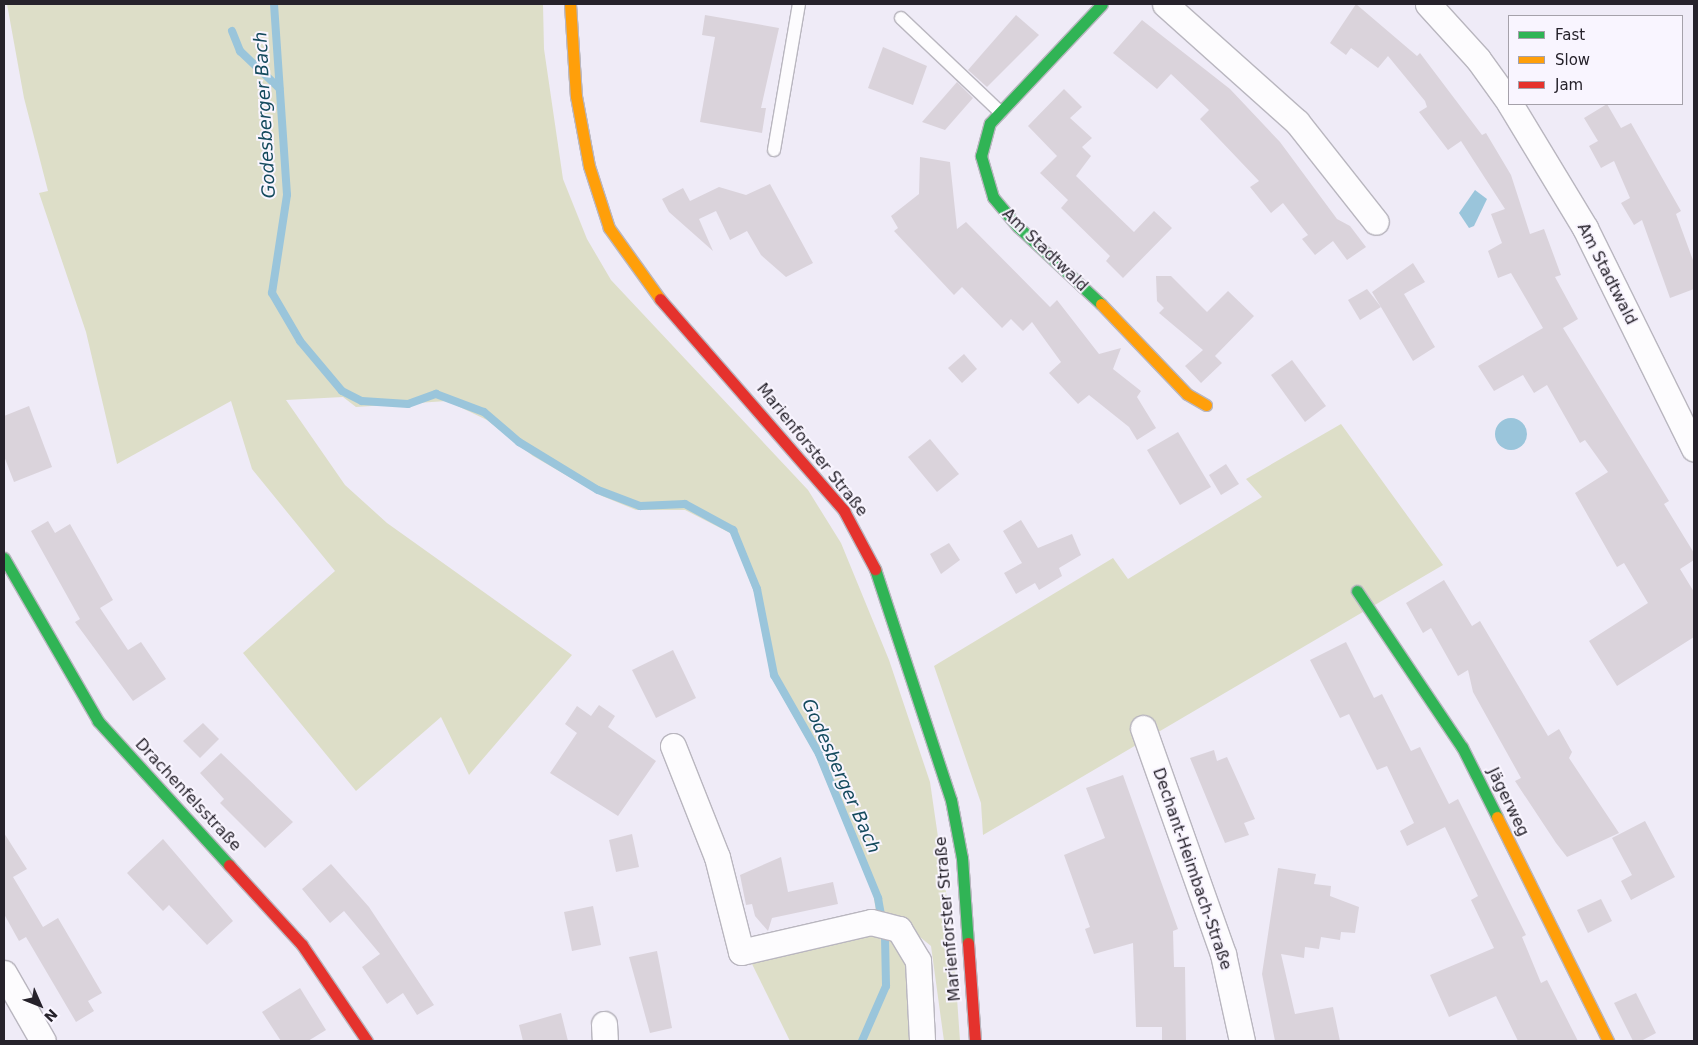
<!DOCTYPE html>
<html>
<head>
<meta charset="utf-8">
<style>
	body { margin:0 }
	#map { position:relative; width:1698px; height:1045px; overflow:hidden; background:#efebf7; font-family:"DejaVu Sans",sans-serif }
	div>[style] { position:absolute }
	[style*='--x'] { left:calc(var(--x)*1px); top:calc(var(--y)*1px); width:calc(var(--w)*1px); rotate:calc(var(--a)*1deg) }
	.green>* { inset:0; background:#dddec8 }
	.water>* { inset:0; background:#9ac5db }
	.round { border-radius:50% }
	.stream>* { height:8px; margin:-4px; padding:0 4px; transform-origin:4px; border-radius:4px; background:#9ac5db }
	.building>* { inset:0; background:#dad3db }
	.roads { filter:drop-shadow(1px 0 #b9b6bf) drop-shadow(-1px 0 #b9b6bf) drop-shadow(0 1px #b9b6bf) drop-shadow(0 -1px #b9b6bf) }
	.lane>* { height:12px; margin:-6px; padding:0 6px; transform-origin:6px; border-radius:6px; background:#fdfcfe }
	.street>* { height:25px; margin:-12.5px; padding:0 12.5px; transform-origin:12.5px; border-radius:12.5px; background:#fdfcfe }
	.fast>* { height:11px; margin:-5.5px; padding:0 5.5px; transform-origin:5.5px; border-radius:5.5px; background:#30b455 }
	.slow>* { height:11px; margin:-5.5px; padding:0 5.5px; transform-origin:5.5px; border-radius:5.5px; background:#ff9f0a }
	.jam>* { height:11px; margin:-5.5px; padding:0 5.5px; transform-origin:5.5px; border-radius:5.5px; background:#e5322d }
	span { translate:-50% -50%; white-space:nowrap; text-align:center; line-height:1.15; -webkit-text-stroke:4px #f9f5ff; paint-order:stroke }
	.street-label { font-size:16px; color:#26222b }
	.water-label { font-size:18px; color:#144a5d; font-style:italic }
	.frame { position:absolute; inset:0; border:5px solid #26222b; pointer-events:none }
	.legend { position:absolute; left:1508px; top:15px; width:175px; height:90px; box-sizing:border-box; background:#f9f5ff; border:1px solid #a5a1aa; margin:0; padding:6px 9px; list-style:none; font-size:15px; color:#26222b }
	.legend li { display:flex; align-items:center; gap:10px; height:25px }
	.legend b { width:25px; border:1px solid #a5a1aa }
	.north { position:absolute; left:15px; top:980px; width:50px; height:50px; -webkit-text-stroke:4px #f9f5ff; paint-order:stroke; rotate:134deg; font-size:14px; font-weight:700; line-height:20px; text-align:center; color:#26222b }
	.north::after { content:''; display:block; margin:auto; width:18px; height:22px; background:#26222b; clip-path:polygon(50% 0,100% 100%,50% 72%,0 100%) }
</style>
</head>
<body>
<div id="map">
	<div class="green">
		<div style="clip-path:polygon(7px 4px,543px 4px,544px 49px,563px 179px,587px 239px,611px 280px,808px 490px,841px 543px,889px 660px,930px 782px,953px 940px,960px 1041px,944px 1041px,931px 946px,899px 920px,877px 917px,873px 893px,815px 754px,771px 677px,754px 592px,732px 534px,685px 510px,636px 510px,602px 496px,533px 456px,487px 420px,447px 401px,356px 407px,343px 397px,286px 400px,345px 485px,387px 523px,572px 655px,469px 775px,441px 717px,356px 791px,243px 653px,335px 571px,252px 469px,231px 401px,117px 464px,86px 332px,39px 193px,48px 191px,24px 98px)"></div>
		<div style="clip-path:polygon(1341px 424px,1443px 565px,983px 835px,981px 803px,934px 666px,1113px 558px,1128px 579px,1262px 497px,1246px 479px)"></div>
		<div style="clip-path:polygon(871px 932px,893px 934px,909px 960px,909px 1041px,790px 1041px,751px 962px)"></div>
	</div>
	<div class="water">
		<div style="clip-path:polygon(1475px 190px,1487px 199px,1474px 226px,1469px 228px,1459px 213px)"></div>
		<div class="round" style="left:1495px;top:418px;width:32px;height:32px"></div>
	</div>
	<div class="stream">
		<div style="--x:274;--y:4;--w:191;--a:86.1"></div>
		<div style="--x:287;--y:195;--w:99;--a:98.7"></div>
		<div style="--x:272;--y:293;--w:56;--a:59.7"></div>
		<div style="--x:300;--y:341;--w:65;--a:50"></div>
		<div style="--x:342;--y:391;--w:22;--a:27"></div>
		<div style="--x:362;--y:401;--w:46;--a:3.7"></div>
		<div style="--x:408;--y:404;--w:30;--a:-20"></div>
		<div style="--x:436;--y:394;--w:51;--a:20.6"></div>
		<div style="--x:484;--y:412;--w:46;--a:40.6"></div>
		<div style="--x:519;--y:442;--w:92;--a:31.3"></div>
		<div style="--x:598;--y:490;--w:45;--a:20.9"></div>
		<div style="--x:640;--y:506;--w:45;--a:-2.5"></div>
		<div style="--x:685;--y:504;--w:55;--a:28.4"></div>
		<div style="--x:733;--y:530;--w:64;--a:67.9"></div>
		<div style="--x:757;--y:589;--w:88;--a:78.8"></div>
		<div style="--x:774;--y:675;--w:91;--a:60.3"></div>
		<div style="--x:819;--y:754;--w:156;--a:67.7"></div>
		<div style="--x:878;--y:898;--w:40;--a:80"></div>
		<div style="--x:885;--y:937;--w:49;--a:88.8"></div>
		<div style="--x:886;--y:986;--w:60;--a:113.6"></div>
		<div style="--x:232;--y:31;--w:22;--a:68"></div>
		<div style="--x:240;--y:51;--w:54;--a:43.5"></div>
	</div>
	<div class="building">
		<div style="clip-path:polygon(1356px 4px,1417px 56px,1420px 53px,1482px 135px,1486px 133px,1511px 175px,1530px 234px,1544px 229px,1561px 275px,1555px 277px,1578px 319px,1563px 328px,1669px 501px,1664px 504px,1694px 553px,1694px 560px,1680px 569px,1694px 592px,1694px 637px,1617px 686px,1589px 641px,1648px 603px,1624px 563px,1617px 567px,1575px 493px,1608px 472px,1585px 440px,1580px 443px,1547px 385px,1534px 393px,1523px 375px,1494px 391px,1478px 366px,1543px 328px,1511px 273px,1498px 278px,1488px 251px,1502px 243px,1491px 214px,1505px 209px,1461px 141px,1448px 150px,1419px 112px,1427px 107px,1425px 101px,1388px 56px,1378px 68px,1351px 48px,1346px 55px,1330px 43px)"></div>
		<div style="clip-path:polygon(705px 15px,779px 28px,761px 108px,766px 108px,762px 133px,700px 122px,715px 37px,702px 35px)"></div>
		<div style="clip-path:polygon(1016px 15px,1039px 35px,987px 87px,968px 70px)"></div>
		<div style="clip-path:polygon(1142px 20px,1230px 89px,1280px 142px,1337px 219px,1350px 226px,1366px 247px,1347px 260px,1333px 241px,1315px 255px,1302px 239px,1308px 235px,1283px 203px,1271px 213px,1250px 187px,1259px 181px,1200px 119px,1209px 110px,1171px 74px,1157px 89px,1113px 53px)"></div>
		<div style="clip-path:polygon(883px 47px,927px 66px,913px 105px,868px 88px)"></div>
		<div style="clip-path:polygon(957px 82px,973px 98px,945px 130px,922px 122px)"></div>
		<div style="clip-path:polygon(1064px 89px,1082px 107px,1070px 118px,1092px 138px,1082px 147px,1091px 156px,1076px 176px,1134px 232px,1154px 211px,1172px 228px,1123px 278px,1106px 261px,1110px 256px,1061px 208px,1068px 200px,1040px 173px,1057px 156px,1028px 126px)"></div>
		<div style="clip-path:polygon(1607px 104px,1621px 128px,1631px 123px,1681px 211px,1676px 214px,1694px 263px,1694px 289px,1670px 298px,1642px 220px,1634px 225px,1621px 203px,1630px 198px,1614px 161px,1601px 168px,1589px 146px,1598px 141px,1584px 118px)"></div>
		<div style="clip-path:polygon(920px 157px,950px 162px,957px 229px,966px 222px,1050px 307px,1057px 300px,1099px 354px,1121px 348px,1113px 369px,1141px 391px,1137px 397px,1156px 428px,1137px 440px,1129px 427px,1089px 395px,1078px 404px,1049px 373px,1061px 362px,1032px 322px,1023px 331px,1011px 319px,1002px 328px,962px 287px,954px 295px,894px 231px,898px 228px,891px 216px,919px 194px)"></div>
		<div style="clip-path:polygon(770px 184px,813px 263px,786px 277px,761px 255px,747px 231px,730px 240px,716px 211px,699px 219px,713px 251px,669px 212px,662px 199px,683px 188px,690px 201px,719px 187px,746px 195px)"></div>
		<div style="clip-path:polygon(1413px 263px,1425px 282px,1404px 294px,1435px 347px,1413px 361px,1372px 292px)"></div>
		<div style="clip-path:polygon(1156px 276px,1171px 276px,1207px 312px,1228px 291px,1254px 316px,1215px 356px,1222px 363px,1201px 383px,1185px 366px,1203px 350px,1159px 313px,1164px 308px,1157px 301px)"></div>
		<div style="clip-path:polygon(1367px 289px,1381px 307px,1360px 320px,1348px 300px)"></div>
		<div style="clip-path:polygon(964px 354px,977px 369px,962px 383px,948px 368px)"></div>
		<div style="clip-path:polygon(1292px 360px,1326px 406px,1305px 422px,1271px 375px)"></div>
		<div style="clip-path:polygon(29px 406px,52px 467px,14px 482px,4px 456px,4px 416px)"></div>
		<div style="clip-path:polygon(1178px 432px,1211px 487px,1180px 505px,1147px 450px)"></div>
		<div style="clip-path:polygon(930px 439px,959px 474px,937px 492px,908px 457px)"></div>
		<div style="clip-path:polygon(1226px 464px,1239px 484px,1221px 495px,1209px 475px)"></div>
		<div style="clip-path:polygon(1021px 520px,1038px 548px,1072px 534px,1081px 555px,1059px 568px,1062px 576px,1039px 590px,1035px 583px,1016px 594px,1004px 573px,1022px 563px,1003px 531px)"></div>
		<div style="clip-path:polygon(48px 521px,55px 533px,70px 524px,113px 600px,100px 608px,128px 650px,141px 642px,166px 679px,133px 701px,75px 622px,80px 619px,31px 531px)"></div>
		<div style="clip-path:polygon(949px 543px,960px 560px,941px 574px,930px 554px)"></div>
		<div style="clip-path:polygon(1444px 580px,1472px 626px,1480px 621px,1548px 736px,1559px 729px,1572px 752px,1569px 758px,1619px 833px,1567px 857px,1556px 843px,1515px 781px,1521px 778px,1473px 692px,1468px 670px,1458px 676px,1431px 628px,1423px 633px,1406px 603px)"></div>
		<div style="clip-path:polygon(1346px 642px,1374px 698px,1382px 694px,1411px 751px,1420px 747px,1449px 804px,1458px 799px,1526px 935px,1522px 937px,1541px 983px,1547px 980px,1578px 1041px,1518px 1041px,1496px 996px,1449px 1017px,1430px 975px,1494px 948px,1471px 900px,1478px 896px,1445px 827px,1407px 846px,1400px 831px,1414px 823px,1387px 766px,1377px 770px,1349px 714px,1340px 718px,1310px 660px)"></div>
		<div style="clip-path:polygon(673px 650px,696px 698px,656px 718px,632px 670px)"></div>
		<div style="clip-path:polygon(599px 705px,615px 716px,608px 727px,656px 761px,618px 816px,550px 773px,577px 733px,565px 724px,577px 706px,591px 716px)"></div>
		<div style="clip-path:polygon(203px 723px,219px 739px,200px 758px,183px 741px)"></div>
		<div style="clip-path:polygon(1214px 750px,1217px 761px,1227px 757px,1255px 819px,1244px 823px,1249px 835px,1225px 843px,1190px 758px)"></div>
		<div style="clip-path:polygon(221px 753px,293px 822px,265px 848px,220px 803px,224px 799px,200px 773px)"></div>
		<div style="clip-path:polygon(1123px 775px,1178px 929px,1173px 931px,1174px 967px,1185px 967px,1186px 1041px,1162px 1041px,1162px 1027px,1136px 1027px,1133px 943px,1094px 954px,1085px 929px,1090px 927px,1064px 855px,1105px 838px,1086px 788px)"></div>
		<div style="clip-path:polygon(1645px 821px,1675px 877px,1631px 900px,1621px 881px,1632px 875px,1612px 838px)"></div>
		<div style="clip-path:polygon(4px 833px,27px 869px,13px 877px,43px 927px,58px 918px,102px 993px,88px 1001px,94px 1011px,76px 1022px,26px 937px,19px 941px,4px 914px)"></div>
		<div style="clip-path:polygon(632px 834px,639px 867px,616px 872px,609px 840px)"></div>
		<div style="clip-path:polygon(163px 839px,233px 921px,207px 945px,169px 905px,163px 911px,127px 873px)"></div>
		<div style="clip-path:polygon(781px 857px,788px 892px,833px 882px,838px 904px,772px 918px,768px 931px,755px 916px,752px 904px,746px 905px,740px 875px)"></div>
		<div style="clip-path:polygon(331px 864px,369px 907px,434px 1005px,417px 1015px,403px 993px,387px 1004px,362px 967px,380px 954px,344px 911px,330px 923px,302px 889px)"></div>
		<div style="clip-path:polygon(1278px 868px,1316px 874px,1314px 884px,1331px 886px,1330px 896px,1359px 907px,1355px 933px,1341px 932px,1340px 940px,1321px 937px,1319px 949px,1305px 947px,1304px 958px,1281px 954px,1295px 1014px,1333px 1007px,1340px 1041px,1275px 1041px,1262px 974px)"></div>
		<div style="clip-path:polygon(1601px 899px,1612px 921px,1588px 933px,1577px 910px)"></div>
		<div style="clip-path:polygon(593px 906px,601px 945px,572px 951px,564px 912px)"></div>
		<div style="clip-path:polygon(657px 951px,672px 1028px,650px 1033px,629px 957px)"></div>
		<div style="clip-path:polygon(300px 988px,326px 1030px,308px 1041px,281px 1041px,262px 1012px)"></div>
		<div style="clip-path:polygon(1636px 993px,1656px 1033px,1641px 1041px,1633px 1041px,1614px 1003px)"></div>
		<div style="clip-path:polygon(561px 1013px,568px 1041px,523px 1041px,519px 1025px)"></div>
	</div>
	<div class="roads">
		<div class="lane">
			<div style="--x:901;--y:18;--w:137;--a:43.5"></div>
			<div style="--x:774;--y:150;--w:148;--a:-80.3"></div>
		</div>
		<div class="street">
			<div style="--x:1165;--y:4;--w:177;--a:41.8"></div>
			<div style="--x:1297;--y:122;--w:127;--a:51.7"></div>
			<div style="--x:1428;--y:4;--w:74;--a:47.7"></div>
			<div style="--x:1478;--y:59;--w:53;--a:54.2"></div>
			<div style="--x:1510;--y:104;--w:145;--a:58.8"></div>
			<div style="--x:1585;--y:228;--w:246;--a:63.7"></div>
			<div style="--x:1143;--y:728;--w:240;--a:70.5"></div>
			<div style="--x:1223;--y:954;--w:89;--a:77.7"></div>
			<div style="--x:673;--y:746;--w:119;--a:68.4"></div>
			<div style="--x:717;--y:857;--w:98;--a:75.8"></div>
			<div style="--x:741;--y:952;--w:133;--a:-13"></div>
			<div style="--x:871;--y:922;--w:29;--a:14"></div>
			<div style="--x:899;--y:929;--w:37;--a:59"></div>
			<div style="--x:918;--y:961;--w:80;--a:87.1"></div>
			<div style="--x:4;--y:973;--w:78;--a:60.2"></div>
			<div style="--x:604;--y:1024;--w:17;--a:87"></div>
		</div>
		<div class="fast">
			<div style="--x:1101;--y:304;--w:113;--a:-137.1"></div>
			<div style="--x:1018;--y:227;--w:39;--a:-130"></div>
			<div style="--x:993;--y:197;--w:43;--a:-106.3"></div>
			<div style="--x:981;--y:156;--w:34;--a:-75"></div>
			<div style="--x:990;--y:123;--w:163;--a:-46.7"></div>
			<div style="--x:4;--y:558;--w:188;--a:60"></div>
			<div style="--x:98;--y:721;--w:195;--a:47.7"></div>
			<div style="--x:875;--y:569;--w:243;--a:71.8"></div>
			<div style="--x:951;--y:800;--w:59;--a:79.3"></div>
			<div style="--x:962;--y:858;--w:85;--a:86"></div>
			<div style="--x:1357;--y:591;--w:188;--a:56.1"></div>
			<div style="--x:1462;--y:747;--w:78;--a:63.4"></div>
		</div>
		<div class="slow">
			<div style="--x:570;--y:4;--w:92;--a:86.3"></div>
			<div style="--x:576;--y:96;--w:71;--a:79.5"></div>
			<div style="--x:589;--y:166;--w:65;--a:72.1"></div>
			<div style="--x:609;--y:228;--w:87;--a:54.3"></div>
			<div style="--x:1101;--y:304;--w:124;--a:46.3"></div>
			<div style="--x:1187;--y:394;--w:22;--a:30"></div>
			<div style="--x:1497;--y:817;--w:250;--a:63.6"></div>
		</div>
		<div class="jam">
			<div style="--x:660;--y:299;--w:281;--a:49"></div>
			<div style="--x:844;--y:511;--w:66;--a:61.9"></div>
			<div style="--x:229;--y:865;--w:108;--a:47.6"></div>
			<div style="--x:302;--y:945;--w:116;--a:55.9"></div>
			<div style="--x:968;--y:943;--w:98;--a:85.9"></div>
		</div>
	</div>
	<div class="street-label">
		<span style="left:1045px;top:250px;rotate:44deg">Am Stadtwald</span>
		<span style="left:1607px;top:274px;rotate:63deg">Am Stadtwald</span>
		<span style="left:812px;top:450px;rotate:51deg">Marienforster Straße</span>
		<span style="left:188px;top:795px;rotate:47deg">Drachenfelsstraße</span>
		<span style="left:1508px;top:802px;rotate:64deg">Jägerweg</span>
		<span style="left:1192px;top:869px;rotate:71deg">Dechant-Heimbach-Straße</span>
		<span style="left:948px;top:919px;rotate:-95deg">Marienforster Straße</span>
	</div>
	<div class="water-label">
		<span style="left:265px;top:115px;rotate:-93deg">Godesberger Bach</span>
		<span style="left:841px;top:776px;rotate:66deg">Godesberger Bach</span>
	</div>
	<div class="frame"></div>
	<ul class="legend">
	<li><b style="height:6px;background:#30b455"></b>Fast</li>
	<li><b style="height:6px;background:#ff9f0a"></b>Slow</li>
	<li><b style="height:6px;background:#e5322d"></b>Jam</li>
	</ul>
	<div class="north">N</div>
</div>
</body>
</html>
